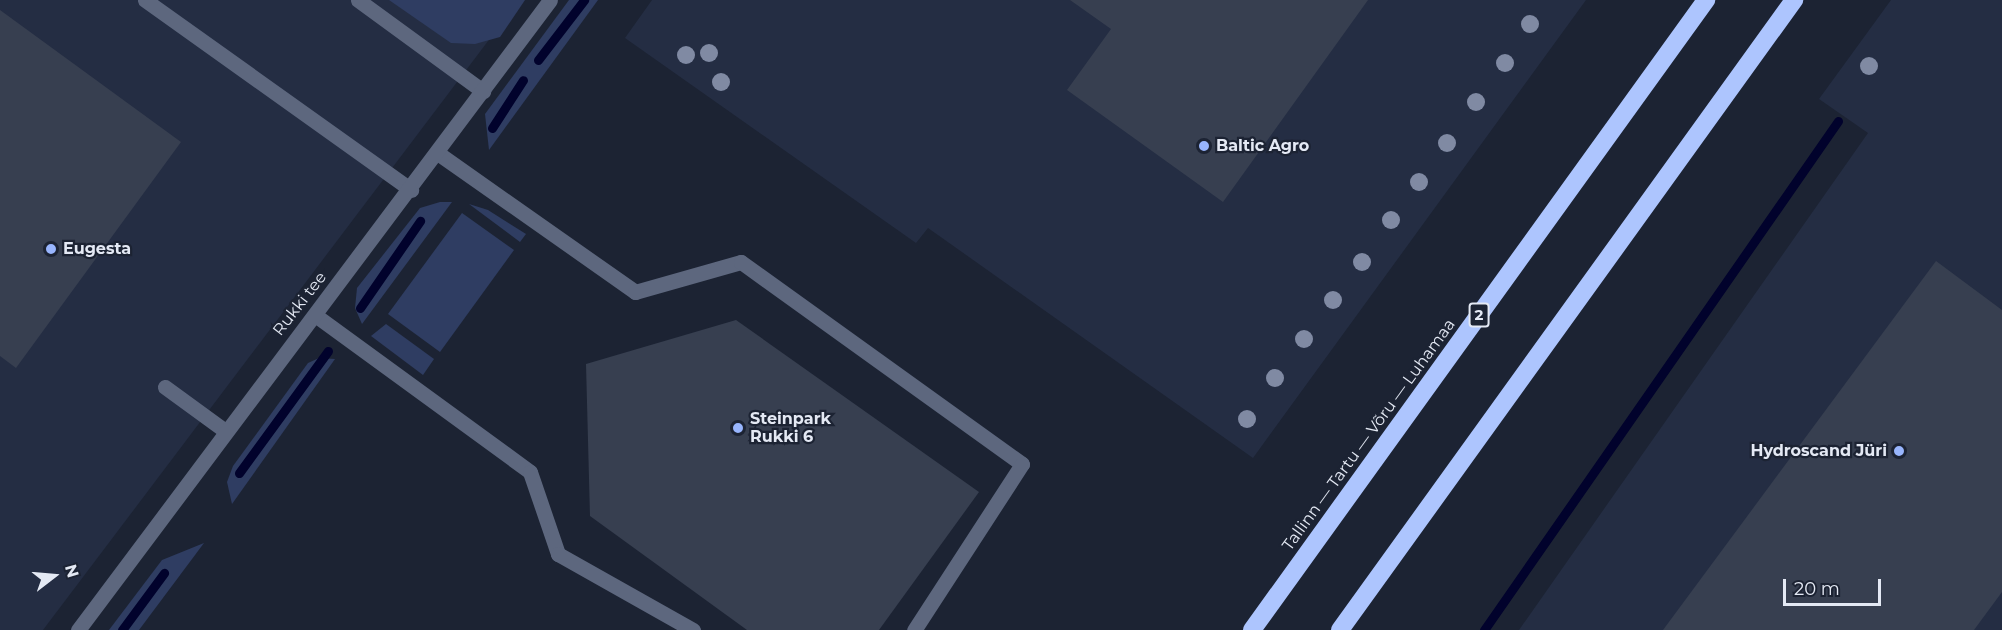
<!DOCTYPE html>
<html>
<head>
<meta charset="utf-8">
<style>
	body { margin:0 }
	#map { position:relative; width:2002px; height:630px; overflow:hidden; background:#1c2333; font-family:Montserrat,sans-serif }
	div>[style] { position:absolute }
	[style*='--x'] { left:calc(var(--x)*1px); top:calc(var(--y)*1px); width:calc(var(--w)*1px); rotate:calc(var(--a)*1deg) }
	.built>* { inset:0; background:#242d43 }
	.green>* { inset:0; background:#2f3d62 }
	.stream>* { height:9px; margin:-4.5px; padding:0 4.5px; transform-origin:4.5px; border-radius:4.5px; background:#01022c }
	.building>* { inset:0; background:#373f50 }
	.minor>* { height:15px; margin:-7.5px; padding:0 7.5px; transform-origin:7.5px; border-radius:7.5px; background:#5d677e }
	.highway>* { height:18px; margin:-9px; padding:0 9px; transform-origin:9px; border-radius:9px; background:#adc5fe }
	.trees>* { width:18px; height:18px; margin:-9px; border-radius:50%; background:#808aa3 }
	.dots>* { width:16px; height:16px; translate:-50% -50%; box-sizing:border-box; border:3px solid #1c2333; border-radius:50% }
	span { translate:-50% -50%; white-space:nowrap; text-align:center; line-height:1.15; -webkit-text-stroke:4.5px #1c2333; paint-order:stroke }
	.shield-label span { padding:2px 4px; background:#1c2333; border:2px solid; border-radius:4px; -webkit-text-stroke-width:0 }
	.shield-label { font-size:15px; color:#e4e9f4; font-weight:700 }
	.poi-label { font-size:16px; color:#e4e9f4; font-weight:700 }
	.left { translate:0 -50%; text-align:left }
	.right { translate:-100% -50%; text-align:right }
	.street-label { font-size:16px; color:#e4e9f4 }
	.north { position:absolute; left:24px; top:546px; width:60px; height:60px; -webkit-text-stroke:4px #1c2333; paint-order:stroke; rotate:74deg; font-size:16px; font-weight:700; line-height:24px; text-align:center; color:#e4e9f4 }
	.north::after { content:''; display:block; margin:auto; width:21px; height:27px; background:#e4e9f4; clip-path:polygon(50% 0,100% 100%,50% 72%,0 100%) }
	.scale { position:absolute; left:1783px; top:579px; width:98px; height:27px; box-sizing:border-box; border:3px solid #e4e9f4; border-top:0; padding-left:8px; font-size:18px; line-height:21px; white-space:nowrap; color:#e4e9f4; -webkit-text-stroke:4px #1c2333; paint-order:stroke }
</style>
</head>
<body>
<div id="map">
	<div class="built">
		<div style="clip-path:polygon(0 0,519px 0,43px 630px,0 630px)"></div>
		<div style="clip-path:polygon(652px 0,1586px 0,1253px 458px,928px 228px,916px 243px,625px 38px)"></div>
		<div style="clip-path:polygon(1891px 0,2002px 0,2002px 630px,1519px 630px,1868px 133px,1819px 99px)"></div>
	</div>
	<div class="green">
		<div style="clip-path:polygon(389px 0,525px 0,500px 37px,475px 44px,451px 43px)"></div>
		<div style="clip-path:polygon(569px 0,598px 0,489px 150px,485px 114px)"></div>
		<div style="clip-path:polygon(440px 202px,452px 202px,362px 324px,355px 308px,357px 288px,420px 208px)"></div>
		<div style="clip-path:polygon(469px 204px,488px 210px,526px 234px,520px 242px)"></div>
		<div style="clip-path:polygon(462px 213px,514px 250px,440px 352px,388px 314px)"></div>
		<div style="clip-path:polygon(386px 324px,434px 359px,423px 375px,371px 336px)"></div>
		<div style="clip-path:polygon(319px 358px,335px 359px,232px 504px,227px 482px,233px 466px,308px 363px)"></div>
		<div style="clip-path:polygon(204px 543px,139px 630px,109px 630px,162px 560px)"></div>
	</div>
	<div class="stream">
		<div style="--x:538;--y:60;--w:76;--a:-52.5"></div>
		<div style="--x:492;--y:128;--w:57;--a:-57.1"></div>
		<div style="--x:360;--y:308;--w:106;--a:-55.4"></div>
		<div style="--x:239;--y:473;--w:151;--a:-53.9"></div>
		<div style="--x:122;--y:630;--w:71;--a:-53.6"></div>
		<div style="--x:1484;--y:630;--w:620;--a:-55.18"></div>
	</div>
	<div class="building">
		<div style="clip-path:polygon(1070px 0,1368px 0,1223px 202px,1067px 90px,1111px 29px)"></div>
		<div style="clip-path:polygon(0 10px,181px 142px,16px 368px,0 356px)"></div>
		<div style="clip-path:polygon(1936px 261px,2002px 310px,2002px 592px,1974px 630px,1663px 630px)"></div>
		<div style="clip-path:polygon(736px 320px,979px 492px,879px 630px,747px 630px,590px 516px,586px 364px)"></div>
	</div>
	<div class="minor">
		<div style="--x:145;--y:0;--w:327;--a:35.5"></div>
		<div style="--x:358;--y:0;--w:155;--a:36.1"></div>
		<div style="--x:439;--y:154;--w:240;--a:35.1"></div>
		<div style="--x:635;--y:292;--w:110;--a:-15.8"></div>
		<div style="--x:741;--y:262;--w:346;--a:35.7"></div>
		<div style="--x:1022;--y:464;--w:198;--a:123"></div>
		<div style="--x:315;--y:315;--w:266;--a:36.1"></div>
		<div style="--x:530;--y:472;--w:87;--a:71.1"></div>
		<div style="--x:558;--y:554;--w:155;--a:29.4"></div>
		<div style="--x:165;--y:387;--w:73;--a:36.1"></div>
		<div style="--x:78;--y:630;--w:787;--a:-53.16"></div>
	</div>
	<div class="highway">
		<div style="--x:1252;--y:630;--w:777;--a:-54.22"></div>
		<div style="--x:1340;--y:630;--w:777;--a:-54.22"></div>
	</div>
	<div class="trees">
		<div style="left:1530px;top:24px"></div>
		<div style="left:709px;top:53px"></div>
		<div style="left:686px;top:55px"></div>
		<div style="left:1505px;top:63px"></div>
		<div style="left:1869px;top:66px"></div>
		<div style="left:721px;top:82px"></div>
		<div style="left:1476px;top:102px"></div>
		<div style="left:1447px;top:143px"></div>
		<div style="left:1419px;top:182px"></div>
		<div style="left:1391px;top:220px"></div>
		<div style="left:1362px;top:262px"></div>
		<div style="left:1333px;top:300px"></div>
		<div style="left:1304px;top:339px"></div>
		<div style="left:1275px;top:378px"></div>
		<div style="left:1247px;top:419px"></div>
	</div>
	<div class="dots">
		<div style="left:1204px;top:146px;background:#98b5fd"></div>
		<div style="left:51px;top:249px;background:#98b5fd"></div>
		<div style="left:738px;top:428px;background:#98b5fd"></div>
		<div style="left:1899px;top:451px;background:#98b5fd"></div>
	</div>
	<div class="shield-label">
		<span style="left:1479px;top:315px">2</span>
	</div>
	<div class="poi-label">
		<span class="left" style="left:1216px;top:146px">Baltic Agro</span>
		<span class="left" style="left:63px;top:249px">Eugesta</span>
		<span class="left" style="left:750px;top:428px">Steinpark<br>Rukki 6</span>
		<span class="right" style="left:1887px;top:451px">Hydroscand Jüri</span>
	</div>
	<div class="street-label">
		<span style="left:300px;top:304px;rotate:-52deg">Rukki tee</span>
		<span style="left:1369px;top:435px;rotate:-54deg">Tallinn — Tartu — Võru — Luhamaa</span>
	</div>
	<div class="north">N</div>
	<div class="scale">20 m</div>
</div>
</body>
</html>
